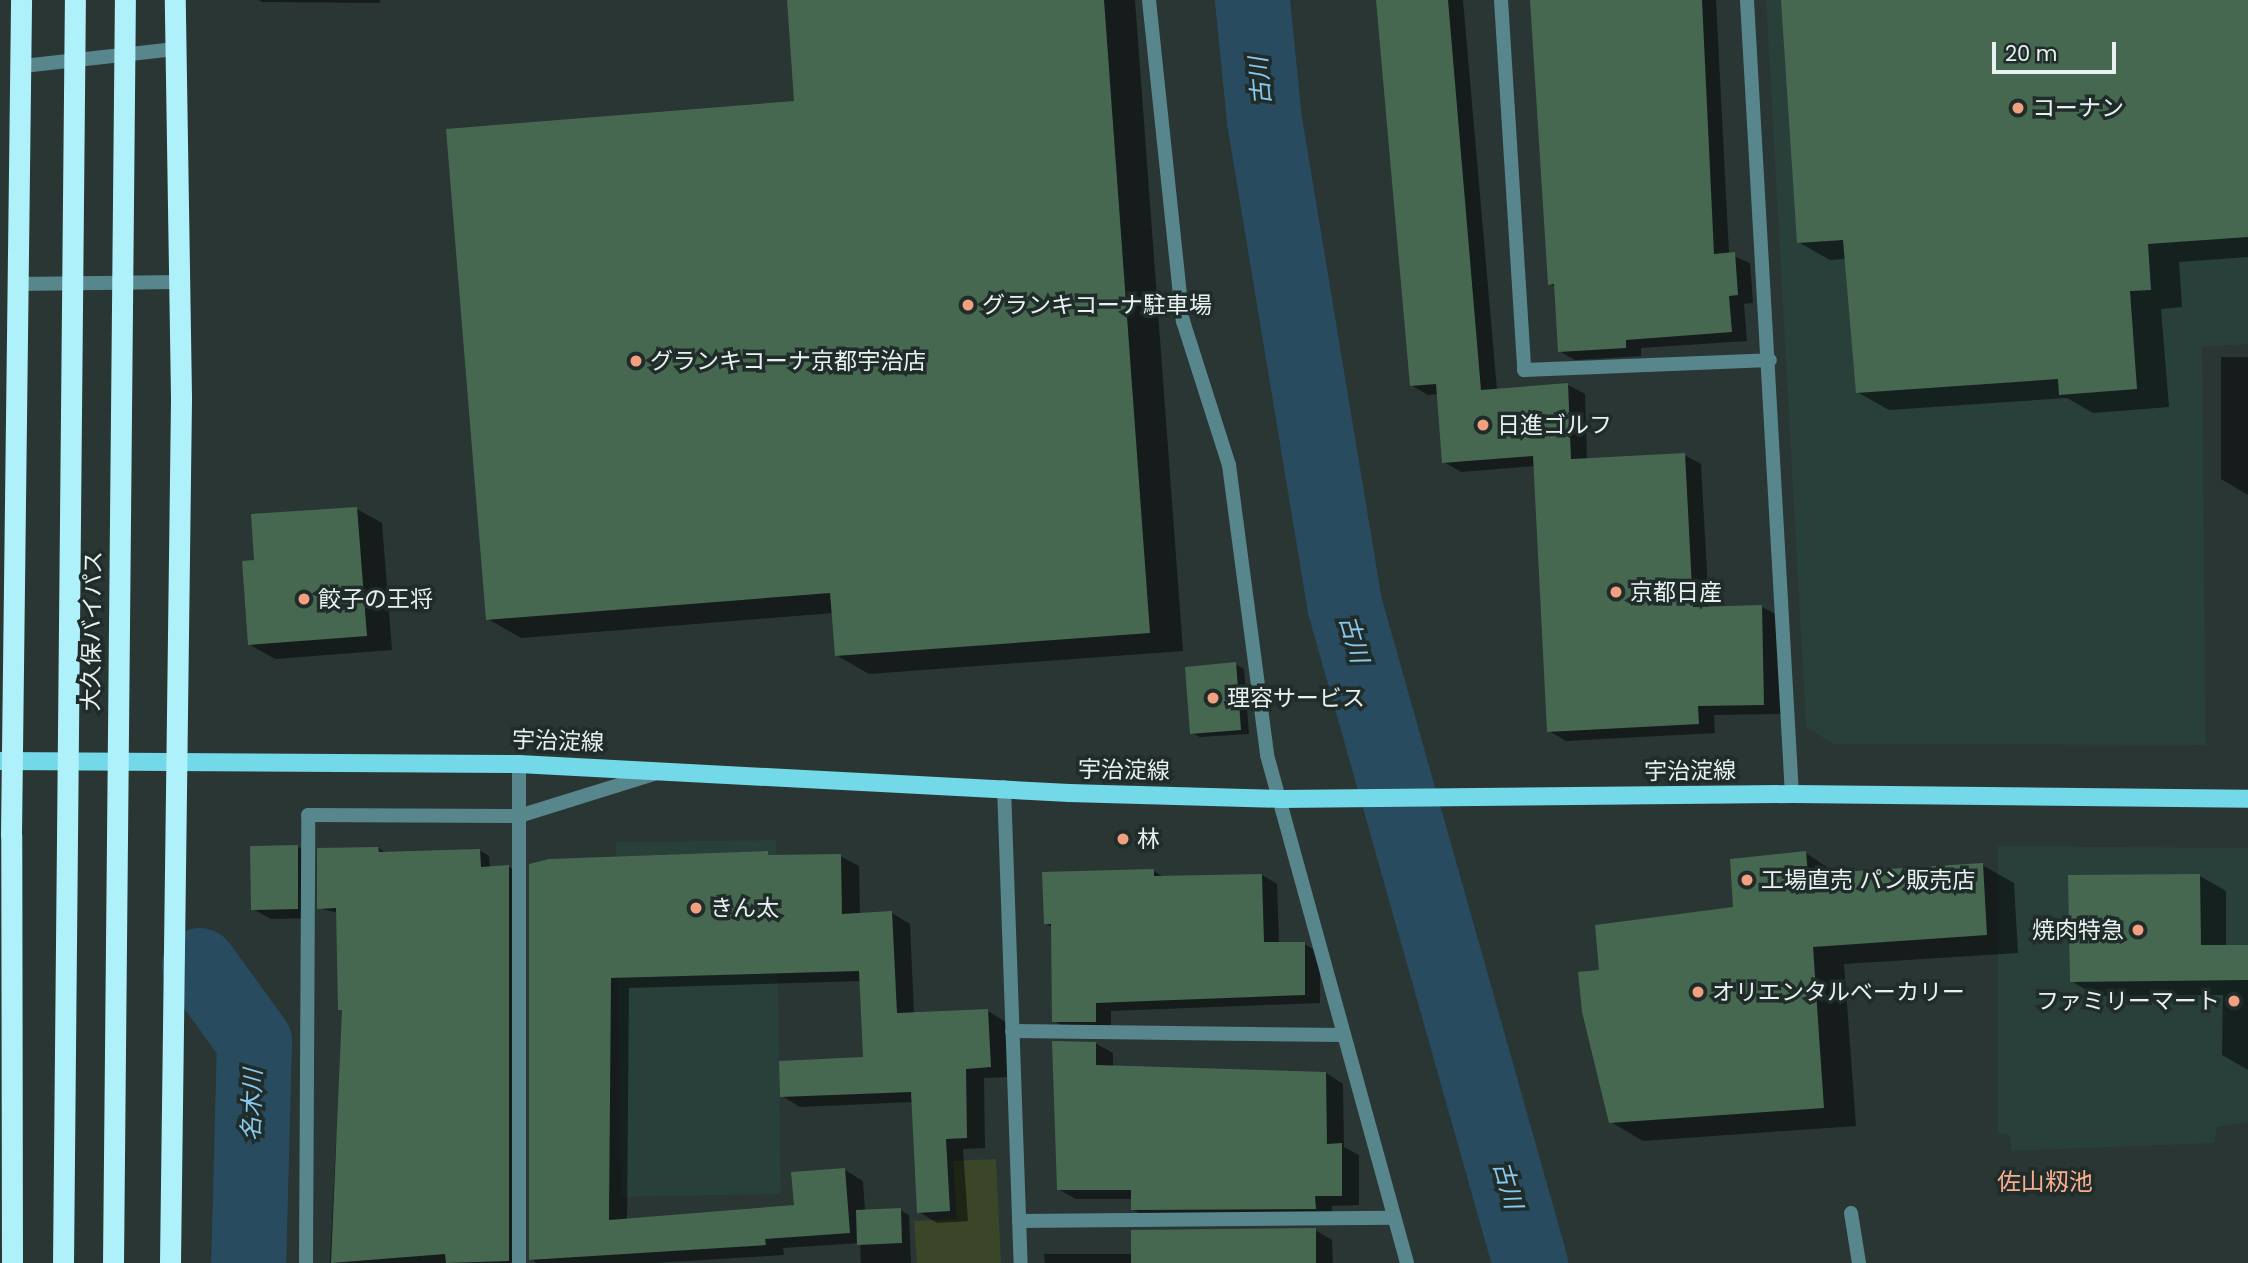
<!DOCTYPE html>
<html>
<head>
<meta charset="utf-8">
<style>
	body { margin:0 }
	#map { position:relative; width:2248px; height:1263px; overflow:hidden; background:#293633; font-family:Poppins,"Noto Sans JP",sans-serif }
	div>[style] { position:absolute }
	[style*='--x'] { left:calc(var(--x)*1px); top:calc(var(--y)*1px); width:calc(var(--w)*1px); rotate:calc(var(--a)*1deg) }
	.built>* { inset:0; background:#293f3a }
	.green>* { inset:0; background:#3b4629 }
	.shadow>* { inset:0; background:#0007 }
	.river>* { height:75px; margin:-37.5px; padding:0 37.5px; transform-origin:37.5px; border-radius:37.5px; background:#284b5f }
	.building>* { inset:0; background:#476850 }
	.lane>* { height:14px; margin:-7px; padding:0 7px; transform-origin:7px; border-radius:7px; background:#58868d }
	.street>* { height:14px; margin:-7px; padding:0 7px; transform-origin:7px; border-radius:7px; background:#58868d }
	.primary>* { height:18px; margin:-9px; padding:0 9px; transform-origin:9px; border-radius:9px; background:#73d8e7 }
	.highway>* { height:21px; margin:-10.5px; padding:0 10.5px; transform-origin:10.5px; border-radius:10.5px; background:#aef1fb }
	.highway-bridge>* { height:21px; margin:-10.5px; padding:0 10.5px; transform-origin:10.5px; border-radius:10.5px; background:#aef1fb }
	.dots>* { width:19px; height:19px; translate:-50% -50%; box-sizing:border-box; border:4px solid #1f2c29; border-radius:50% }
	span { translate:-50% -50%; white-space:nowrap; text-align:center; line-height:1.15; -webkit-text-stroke:7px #1f2c29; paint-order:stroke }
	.poi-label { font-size:23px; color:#e8f1ef }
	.left { translate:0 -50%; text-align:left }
	.right { translate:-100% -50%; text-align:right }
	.street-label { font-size:23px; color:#e8f1ef }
	.water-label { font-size:24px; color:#89c9ee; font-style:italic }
	.neighbourhood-label { font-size:24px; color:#faad8f }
	.scale { position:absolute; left:1992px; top:42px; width:124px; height:32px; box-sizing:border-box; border:4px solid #e8f1ef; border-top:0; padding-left:9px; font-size:21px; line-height:24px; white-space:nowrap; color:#e8f1ef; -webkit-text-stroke:5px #1f2c29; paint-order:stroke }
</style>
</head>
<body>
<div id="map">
	<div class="built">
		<div style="clip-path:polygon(1766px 0,2248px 0,2248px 344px,2202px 347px,2206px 745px,1833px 744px,1806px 727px)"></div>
		<div style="clip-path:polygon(776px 840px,781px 1194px,621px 1197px,616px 842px)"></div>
		<div style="clip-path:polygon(1998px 846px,2248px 848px,2248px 1122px,2217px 1127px,2214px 1143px,2012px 1151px,2009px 1135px,1998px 1133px)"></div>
	</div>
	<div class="green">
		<div style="clip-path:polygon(996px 1159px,1001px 1263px,917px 1263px,914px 1221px,957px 1219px,953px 1161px)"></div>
	</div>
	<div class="shadow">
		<div style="clip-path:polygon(259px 0,380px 0,380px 3px,262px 2px)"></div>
		<div style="clip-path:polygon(788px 0,1135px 0,1183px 651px,869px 674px,836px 655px,833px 613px,521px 638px,488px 619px,796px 103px)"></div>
		<div style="clip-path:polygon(1379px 0,1463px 0,1497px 390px,1568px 385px,1585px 394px,1587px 460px,1684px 455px,1701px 464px,1709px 608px,1762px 607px,1779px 616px,1781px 714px,1714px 715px,1715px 733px,1566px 741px,1549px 731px,1535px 466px,1461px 472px,1444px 462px,1438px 394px,1428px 395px,1411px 385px)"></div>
		<div style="clip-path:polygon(1531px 0,1716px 0,1729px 254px,1750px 263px,1753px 303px,1744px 304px,1747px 341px,1641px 348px,1641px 356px,1575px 360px,1559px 351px,1556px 287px,1550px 284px)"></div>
		<div style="clip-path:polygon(1783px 0,2248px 0,2248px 257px,2179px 262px,2182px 307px,2161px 309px,2169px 407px,2093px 413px,2067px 398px,1889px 410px,1857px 392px,1846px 259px,1830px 260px,1798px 242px)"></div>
		<div style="clip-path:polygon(2221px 357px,2248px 357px,2248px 495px,2221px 479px)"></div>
		<div style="clip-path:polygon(357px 509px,382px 523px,392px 650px,275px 659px,249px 644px,256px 561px)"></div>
		<div style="clip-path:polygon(1235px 664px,1244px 669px,1249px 734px,1200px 737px,1192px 733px)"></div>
		<div style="clip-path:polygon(298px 847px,315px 857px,315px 918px,271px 919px,253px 909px)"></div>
		<div style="clip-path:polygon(378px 848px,387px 853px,479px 850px,489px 856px,490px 868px,509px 867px,519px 873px,519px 1263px,330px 1263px,336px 1142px,341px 1142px,344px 1012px,340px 1009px,338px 913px,319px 908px)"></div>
		<div style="clip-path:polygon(1806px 853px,1837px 874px,1982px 865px,2014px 883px,2018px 953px,1844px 964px,1856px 1126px,1643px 1141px,1611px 1122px,1601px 972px,1735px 909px)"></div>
		<div style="clip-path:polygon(840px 856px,859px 866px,860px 914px,892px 913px,910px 924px,914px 1014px,988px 1011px,1006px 1022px,1009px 1077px,984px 1078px,985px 1148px,963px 1149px,968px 1221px,937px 1223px,919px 1212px,914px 1102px,800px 1107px,782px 1096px,864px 1059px,862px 981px,629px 988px,627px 1221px,796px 1207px,845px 1170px,863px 1181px,865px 1211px,900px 1210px,909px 1215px,911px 1263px,861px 1263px,860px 1243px,783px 1248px,784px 1255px,655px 1263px,537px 1263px,530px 1259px,530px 865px)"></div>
		<div style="clip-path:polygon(1154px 871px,1165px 878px,1262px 875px,1277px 884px,1279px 944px,1304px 944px,1320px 953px,1320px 1003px,1111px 1011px,1111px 1030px,1069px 1030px,1054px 1021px,1053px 928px,1045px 923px)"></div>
		<div style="clip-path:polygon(2200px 876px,2226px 891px,2226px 947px,2248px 947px,2248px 1070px,2222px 1055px,2223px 995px,2097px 996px,2071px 981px)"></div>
		<div style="clip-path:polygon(1095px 1043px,1113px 1053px,1113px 1067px,1326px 1073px,1343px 1084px,1344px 1147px,1359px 1155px,1359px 1205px,1332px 1206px,1332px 1218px,1150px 1220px,1132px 1209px,1132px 1199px,1076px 1199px,1058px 1189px)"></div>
		<div style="clip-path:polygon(1315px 1230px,1332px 1240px,1333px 1263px,1045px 1263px,1044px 1254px,1133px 1254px)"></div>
	</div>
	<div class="river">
		<div style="--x:1252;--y:0;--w:121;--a:84.3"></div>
		<div style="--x:1264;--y:120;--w:491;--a:80.6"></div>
		<div style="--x:1344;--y:604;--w:685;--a:74.24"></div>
		<div style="--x:199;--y:965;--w:94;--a:54.1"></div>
		<div style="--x:254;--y:1041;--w:222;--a:91.5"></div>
	</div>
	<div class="building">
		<div style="clip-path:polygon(787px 0,1104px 0,1150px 633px,835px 656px,830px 593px,486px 620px,446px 129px,794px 101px)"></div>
		<div style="clip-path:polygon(1376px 0,1448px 0,1481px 390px,1568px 383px,1571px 459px,1685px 453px,1693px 607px,1762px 605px,1764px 705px,1698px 706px,1699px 724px,1547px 732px,1533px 456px,1442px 463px,1436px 384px,1410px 386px)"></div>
		<div style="clip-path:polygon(1530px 0,1702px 0,1714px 254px,1735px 252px,1738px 295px,1729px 296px,1732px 332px,1626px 340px,1626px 348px,1558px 352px,1554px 284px,1548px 285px)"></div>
		<div style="clip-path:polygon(1781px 0,2248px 0,2248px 237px,2148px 244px,2151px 290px,2130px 291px,2137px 389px,2059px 395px,2058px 379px,1856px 393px,1843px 240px,1797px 243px)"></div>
		<div style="clip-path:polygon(357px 507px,367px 636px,248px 645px,242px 561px,254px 560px,251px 514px)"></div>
		<div style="clip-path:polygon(1236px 662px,1241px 730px,1190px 734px,1185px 667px)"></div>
		<div style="clip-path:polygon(298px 845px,298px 909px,251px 910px,250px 846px)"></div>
		<div style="clip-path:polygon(378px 847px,379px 852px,480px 849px,481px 867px,509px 865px,509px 1261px,446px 1263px,445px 1254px,331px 1263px,342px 1010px,338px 1010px,336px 908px,317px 909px,317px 848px)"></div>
		<div style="clip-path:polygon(768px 851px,768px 855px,841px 854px,842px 914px,892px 911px,897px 1013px,988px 1009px,991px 1067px,966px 1069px,967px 1138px,946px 1139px,950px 1211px,917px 1213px,911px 1092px,780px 1097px,779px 1061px,863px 1057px,859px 971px,611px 978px,609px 1220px,794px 1205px,791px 1172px,845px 1168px,850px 1233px,765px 1239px,766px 1245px,529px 1260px,529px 864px,549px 859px)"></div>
		<div style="clip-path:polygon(1806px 851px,1808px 874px,1983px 863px,1987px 935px,1813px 947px,1824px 1108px,1609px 1123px,1582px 1012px,1578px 972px,1599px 970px,1595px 925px,1733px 907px,1730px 859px)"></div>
		<div style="clip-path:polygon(1154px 869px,1154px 876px,1262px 874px,1264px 942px,1305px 942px,1305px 995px,1096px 1003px,1096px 1022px,1052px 1022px,1051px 924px,1044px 924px,1042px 872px)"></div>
		<div style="clip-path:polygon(2200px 874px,2201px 945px,2248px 945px,2248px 980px,2070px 982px,2068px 875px)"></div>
		<div style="clip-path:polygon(1052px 1041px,1096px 1042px,1096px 1065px,1326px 1072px,1327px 1144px,1342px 1143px,1342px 1196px,1315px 1196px,1316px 1209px,1131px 1210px,1131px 1190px,1057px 1190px)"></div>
		<div style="clip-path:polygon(901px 1208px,902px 1243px,857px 1245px,856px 1210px)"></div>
		<div style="clip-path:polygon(1316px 1228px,1316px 1263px,1131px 1263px,1131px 1230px)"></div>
	</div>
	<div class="lane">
		<div style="--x:1851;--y:1213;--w:51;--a:80.9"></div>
	</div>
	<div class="street">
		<div style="--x:1149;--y:0;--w:323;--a:84"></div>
		<div style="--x:1183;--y:321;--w:151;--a:72.3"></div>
		<div style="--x:1229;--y:465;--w:292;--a:82.5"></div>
		<div style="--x:1267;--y:755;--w:527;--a:74.59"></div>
		<div style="--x:1501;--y:0;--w:371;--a:86.4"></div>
		<div style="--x:1524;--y:370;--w:246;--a:-2.3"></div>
		<div style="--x:1747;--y:0;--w:795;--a:86.76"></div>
		<div style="--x:23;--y:66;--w:153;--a:-6.4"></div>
		<div style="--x:16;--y:284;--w:163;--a:-0.7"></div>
		<div style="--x:1004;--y:787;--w:476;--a:88"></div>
		<div style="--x:1012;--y:1031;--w:332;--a:0.7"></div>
		<div style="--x:1019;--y:1221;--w:375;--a:-0.5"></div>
		<div style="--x:306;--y:1263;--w:448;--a:-89.7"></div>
		<div style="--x:308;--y:815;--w:211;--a:0.3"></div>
		<div style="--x:519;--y:816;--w:141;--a:-17.3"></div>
		<div style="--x:519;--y:1263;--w:499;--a:-90"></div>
	</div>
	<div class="primary">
		<div style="--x:0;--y:761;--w:519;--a:0.33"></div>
		<div style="--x:519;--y:764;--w:551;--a:3.02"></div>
		<div style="--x:1069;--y:793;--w:211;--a:1.6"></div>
		<div style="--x:1280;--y:799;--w:512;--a:-0.56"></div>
		<div style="--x:1792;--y:794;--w:456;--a:0.6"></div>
	</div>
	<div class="highway">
		<div style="--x:12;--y:1263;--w:428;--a:-90.1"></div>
		<div style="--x:11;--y:835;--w:835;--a:-89.31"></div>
		<div style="--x:170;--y:1263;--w:866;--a:-89.27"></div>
		<div style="--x:181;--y:397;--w:397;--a:-90.9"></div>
	</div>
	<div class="highway-bridge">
		<div style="--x:63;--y:1263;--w:1263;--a:-89.46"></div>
		<div style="--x:113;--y:1263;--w:1263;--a:-89.46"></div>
	</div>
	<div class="dots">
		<div style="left:2018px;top:108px;background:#f2a080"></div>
		<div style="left:968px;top:305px;background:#f2a080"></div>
		<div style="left:636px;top:361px;background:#f2a080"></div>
		<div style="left:1483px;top:425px;background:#f2a080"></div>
		<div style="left:1616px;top:592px;background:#f2a080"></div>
		<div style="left:304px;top:599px;background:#f2a080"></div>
		<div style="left:1213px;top:698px;background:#f2a080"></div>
		<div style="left:1123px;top:839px;background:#f2a080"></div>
		<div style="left:1747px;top:880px;background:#f2a080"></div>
		<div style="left:696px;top:908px;background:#f2a080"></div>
		<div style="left:2138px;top:930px;background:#f2a080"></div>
		<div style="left:1698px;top:992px;background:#f2a080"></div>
		<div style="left:2234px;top:1001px;background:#f2a080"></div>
	</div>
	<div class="poi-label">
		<span class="left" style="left:2032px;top:108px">コーナン</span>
		<span class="left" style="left:982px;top:305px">グランキコーナ駐車場</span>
		<span class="left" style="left:650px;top:361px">グランキコーナ京都宇治店</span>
		<span class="left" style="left:1497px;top:425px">日進ゴルフ</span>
		<span class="left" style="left:1630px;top:592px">京都日産</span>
		<span class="left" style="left:318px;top:599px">餃子の王将</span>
		<span class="left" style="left:1227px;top:698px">理容サービス</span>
		<span class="left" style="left:1137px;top:839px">林</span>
		<span class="left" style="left:1761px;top:880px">工場直売 パン販売店</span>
		<span class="left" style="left:710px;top:908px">きん太</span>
		<span class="right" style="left:2124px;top:930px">焼肉特急</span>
		<span class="left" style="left:1712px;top:992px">オリエンタルベーカリー</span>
		<span class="right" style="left:2220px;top:1001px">ファミリーマート</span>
	</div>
	<div class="street-label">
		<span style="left:92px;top:631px;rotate:-89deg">大久保バイパス</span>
		<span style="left:558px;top:741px;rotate:2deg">宇治淀線</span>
		<span style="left:1124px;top:770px;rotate:1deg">宇治淀線</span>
		<span style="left:1690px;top:771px;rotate:-1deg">宇治淀線</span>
	</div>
	<div class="water-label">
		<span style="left:1260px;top:81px;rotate:-95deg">古川</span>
		<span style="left:1354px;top:639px;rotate:74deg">古川</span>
		<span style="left:252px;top:1105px;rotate:-88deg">名木川</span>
		<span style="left:1508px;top:1185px;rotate:74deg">古川</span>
	</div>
	<div class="neighbourhood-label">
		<span style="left:2045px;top:1182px">佐山籾池</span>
	</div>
	<div class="scale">20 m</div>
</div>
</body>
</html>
